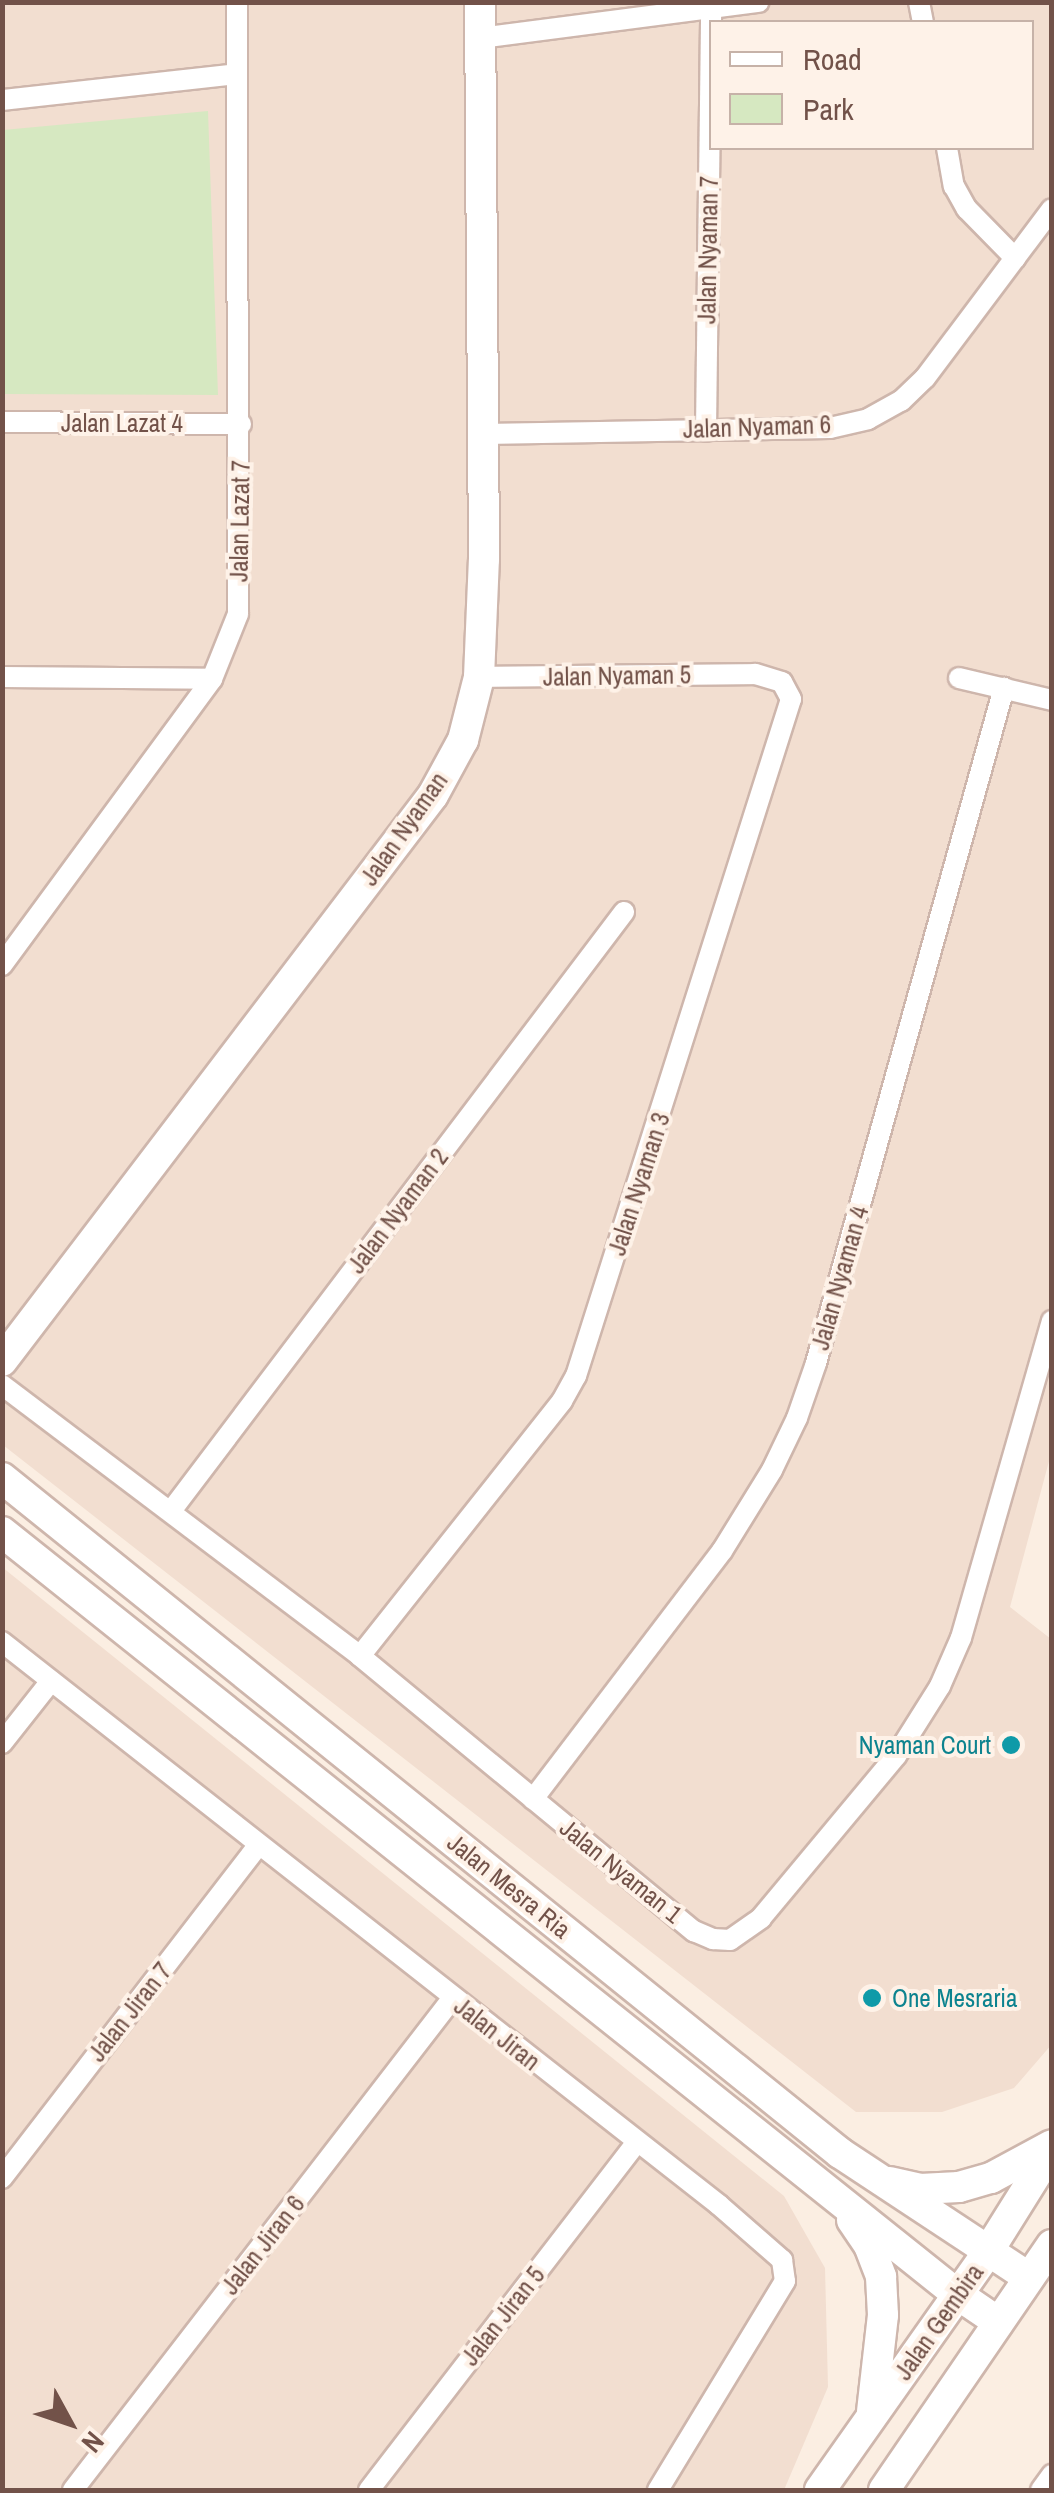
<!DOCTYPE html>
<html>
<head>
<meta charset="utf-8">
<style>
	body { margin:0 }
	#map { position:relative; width:1054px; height:2493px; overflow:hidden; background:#fbeee2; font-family:"Archivo Narrow",sans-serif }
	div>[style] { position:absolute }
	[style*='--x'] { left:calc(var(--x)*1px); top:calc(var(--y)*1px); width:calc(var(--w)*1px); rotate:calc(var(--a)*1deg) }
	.residential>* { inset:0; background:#f2ded0 }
	.green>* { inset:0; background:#d6e8c1 }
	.roads { filter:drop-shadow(2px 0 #ceb6ac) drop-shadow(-2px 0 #ceb6ac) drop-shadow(0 2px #ceb6ac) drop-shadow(0 -2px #ceb6ac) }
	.street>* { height:20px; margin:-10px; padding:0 10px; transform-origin:10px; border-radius:10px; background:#fff }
	.secondary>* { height:30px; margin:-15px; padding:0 15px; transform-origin:15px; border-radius:15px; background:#fff }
	.dots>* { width:28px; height:28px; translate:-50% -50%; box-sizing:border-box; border:5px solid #fef2e8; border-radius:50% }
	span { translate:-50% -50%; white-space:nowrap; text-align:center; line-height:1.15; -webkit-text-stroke:8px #fef2e8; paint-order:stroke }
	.street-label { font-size:25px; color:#725249 }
	.culture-label { font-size:25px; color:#0d838f }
	.right { translate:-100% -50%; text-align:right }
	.left { translate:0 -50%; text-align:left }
	.frame { position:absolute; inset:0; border:5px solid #725249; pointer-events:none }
	.legend { position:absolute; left:709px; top:20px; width:325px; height:130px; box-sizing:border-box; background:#fef2e8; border:2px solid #c6b2a8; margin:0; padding:12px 18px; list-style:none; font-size:30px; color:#725249 }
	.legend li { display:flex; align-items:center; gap:20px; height:50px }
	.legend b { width:50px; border:2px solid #c6b2a8 }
	.north { position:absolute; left:20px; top:2373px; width:100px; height:100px; -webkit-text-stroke:8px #fef2e8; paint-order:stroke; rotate:130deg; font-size:28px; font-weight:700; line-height:40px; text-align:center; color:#725249 }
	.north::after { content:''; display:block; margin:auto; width:35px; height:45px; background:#725249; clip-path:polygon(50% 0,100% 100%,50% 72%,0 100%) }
</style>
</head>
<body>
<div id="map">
	<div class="residential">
		<div style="clip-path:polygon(evenodd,2px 3px,1051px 3px,1052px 1450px,1010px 1607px,1051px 1639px,1052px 2044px,1014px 2088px,942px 2112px,856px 2112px,3px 1445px,2px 3px,712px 22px,1032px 22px,1032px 148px,712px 148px,712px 22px)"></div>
		<div style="clip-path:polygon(2px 1567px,784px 2196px,825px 2268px,828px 2387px,784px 2490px,3px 2490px)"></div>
	</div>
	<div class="green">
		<div style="clip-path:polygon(208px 111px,218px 395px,3px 394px,3px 130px)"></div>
	</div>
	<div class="roads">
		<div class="street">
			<div style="--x:919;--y:2;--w:20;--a:79"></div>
			<div style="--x:480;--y:38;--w:281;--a:-7.4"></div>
			<div style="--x:2;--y:100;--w:235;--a:-6.3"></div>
			<div style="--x:947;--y:148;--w:39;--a:80"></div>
			<div style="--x:954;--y:186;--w:26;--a:61"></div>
			<div style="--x:967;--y:209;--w:69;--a:45.6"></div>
			<div style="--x:2;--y:422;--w:239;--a:0.5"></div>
			<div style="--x:706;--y:431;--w:422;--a:-89.3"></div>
			<div style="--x:484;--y:434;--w:346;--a:-1"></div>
			<div style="--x:830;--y:428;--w:39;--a:-13"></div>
			<div style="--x:868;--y:419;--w:38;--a:-29"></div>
			<div style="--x:901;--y:401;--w:33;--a:-44"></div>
			<div style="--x:925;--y:378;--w:211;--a:-53.1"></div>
			<div style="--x:2;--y:677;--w:210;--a:0.5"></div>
			<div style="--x:959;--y:678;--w:96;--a:13.3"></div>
			<div style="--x:2;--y:965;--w:355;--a:-53.7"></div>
			<div style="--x:212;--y:679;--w:70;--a:-68.2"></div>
			<div style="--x:238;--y:614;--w:612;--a:-90.09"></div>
			<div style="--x:2;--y:1385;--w:449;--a:37.1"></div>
			<div style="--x:360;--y:1656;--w:433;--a:39.5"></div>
			<div style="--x:694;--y:1931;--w:21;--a:23"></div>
			<div style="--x:713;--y:1939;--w:17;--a:3"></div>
			<div style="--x:730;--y:1940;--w:38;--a:-35"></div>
			<div style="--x:761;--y:1918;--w:211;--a:-50.2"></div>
			<div style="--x:896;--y:1756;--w:83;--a:-57.8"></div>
			<div style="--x:940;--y:1686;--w:52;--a:-66.4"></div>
			<div style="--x:961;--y:1638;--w:330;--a:-74"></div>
			<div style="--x:171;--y:1511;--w:751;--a:-52.9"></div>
			<div style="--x:2;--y:1642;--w:912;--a:38.14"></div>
			<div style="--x:719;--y:2205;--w:84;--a:41.1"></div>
			<div style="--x:782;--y:2260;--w:21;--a:82"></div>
			<div style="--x:785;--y:2281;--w:245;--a:121.3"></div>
			<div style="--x:360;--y:1656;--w:325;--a:-51.6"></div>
			<div style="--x:562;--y:1401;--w:29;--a:-61"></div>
			<div style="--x:576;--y:1376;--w:710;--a:-72.38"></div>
			<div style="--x:791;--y:699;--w:19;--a:-118"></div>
			<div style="--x:782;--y:682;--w:28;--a:-163"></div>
			<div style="--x:755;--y:674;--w:276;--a:179.4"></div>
			<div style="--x:2;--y:1743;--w:79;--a:-51.7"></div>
			<div style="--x:533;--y:1799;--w:312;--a:-52.7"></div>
			<div style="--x:722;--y:1551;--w:95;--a:-58.3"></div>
			<div style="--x:772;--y:1470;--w:58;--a:-64.3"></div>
			<div style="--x:797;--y:1418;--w:58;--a:-70.9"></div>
			<div style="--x:816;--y:1363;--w:701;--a:-74.44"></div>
			<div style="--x:2;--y:2178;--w:419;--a:-52.4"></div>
			<div style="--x:73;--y:2490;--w:620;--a:-52.34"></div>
			<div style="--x:369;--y:2490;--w:439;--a:-52.4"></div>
			<div style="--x:1041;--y:2490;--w:19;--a:-54"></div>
		</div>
		<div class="secondary">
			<div style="--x:2;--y:1361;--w:711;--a:-52.71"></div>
			<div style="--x:433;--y:795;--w:63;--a:-61.4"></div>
			<div style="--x:463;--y:740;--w:65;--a:-75.7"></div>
			<div style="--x:479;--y:677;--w:117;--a:-87.6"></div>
			<div style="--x:484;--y:560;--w:558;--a:-90.41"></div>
			<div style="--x:2;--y:1478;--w:1076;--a:38.85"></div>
			<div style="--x:840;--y:2153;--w:225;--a:33.4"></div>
			<div style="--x:2;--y:1532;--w:1222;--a:38.59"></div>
			<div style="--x:957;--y:2294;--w:50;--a:34.3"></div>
			<div style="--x:890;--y:2182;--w:31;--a:13"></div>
			<div style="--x:920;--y:2189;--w:39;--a:-3"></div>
			<div style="--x:959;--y:2187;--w:33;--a:-16"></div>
			<div style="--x:991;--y:2178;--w:69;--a:-28.4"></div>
			<div style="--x:852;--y:2220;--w:30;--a:56"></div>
			<div style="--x:869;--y:2245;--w:34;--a:69"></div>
			<div style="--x:881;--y:2277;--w:38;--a:87"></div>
			<div style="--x:883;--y:2315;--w:97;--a:96.5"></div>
			<div style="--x:820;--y:2490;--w:290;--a:-54.8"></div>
			<div style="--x:987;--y:2253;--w:123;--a:-58"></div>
			<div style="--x:884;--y:2490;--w:297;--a:-55.6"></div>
		</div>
	</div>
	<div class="dots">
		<div style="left:1011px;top:1745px;background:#0f9aa8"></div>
		<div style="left:872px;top:1998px;background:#0f9aa8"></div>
	</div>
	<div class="street-label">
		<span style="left:708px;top:250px;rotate:-89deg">Jalan Nyaman 7</span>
		<span style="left:122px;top:423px">Jalan Lazat 4</span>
		<span style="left:757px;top:427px;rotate:-2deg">Jalan Nyaman 6</span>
		<span style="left:240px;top:521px;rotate:-89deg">Jalan Lazat 7</span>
		<span style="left:617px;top:676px;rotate:-1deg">Jalan Nyaman 5</span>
		<span style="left:404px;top:829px;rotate:-55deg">Jalan Nyaman</span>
		<span style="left:639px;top:1184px;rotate:-72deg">Jalan Nyaman 3</span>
		<span style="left:398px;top:1211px;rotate:-53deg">Jalan Nyaman 2</span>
		<span style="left:840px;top:1278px;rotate:-74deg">Jalan Nyaman 4</span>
		<span style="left:621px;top:1871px;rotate:39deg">Jalan Nyaman 1</span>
		<span style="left:509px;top:1886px;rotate:39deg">Jalan Mesra Ria</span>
		<span style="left:130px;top:2012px;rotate:-52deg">Jalan Jiran 7</span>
		<span style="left:497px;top:2034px;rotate:38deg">Jalan Jiran</span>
		<span style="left:263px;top:2245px;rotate:-52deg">Jalan Jiran 6</span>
		<span style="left:503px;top:2316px;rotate:-52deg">Jalan Jiran 5</span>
		<span style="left:939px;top:2322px;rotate:-55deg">Jalan Gembira</span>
	</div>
	<div class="culture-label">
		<span class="right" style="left:991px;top:1745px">Nyaman Court</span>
		<span class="left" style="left:892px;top:1998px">One Mesraria</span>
	</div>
	<div class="frame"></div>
	<ul class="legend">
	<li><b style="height:12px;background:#fff"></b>Road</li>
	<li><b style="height:28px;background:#d6e8c1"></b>Park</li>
	</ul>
	<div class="north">N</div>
</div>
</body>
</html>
